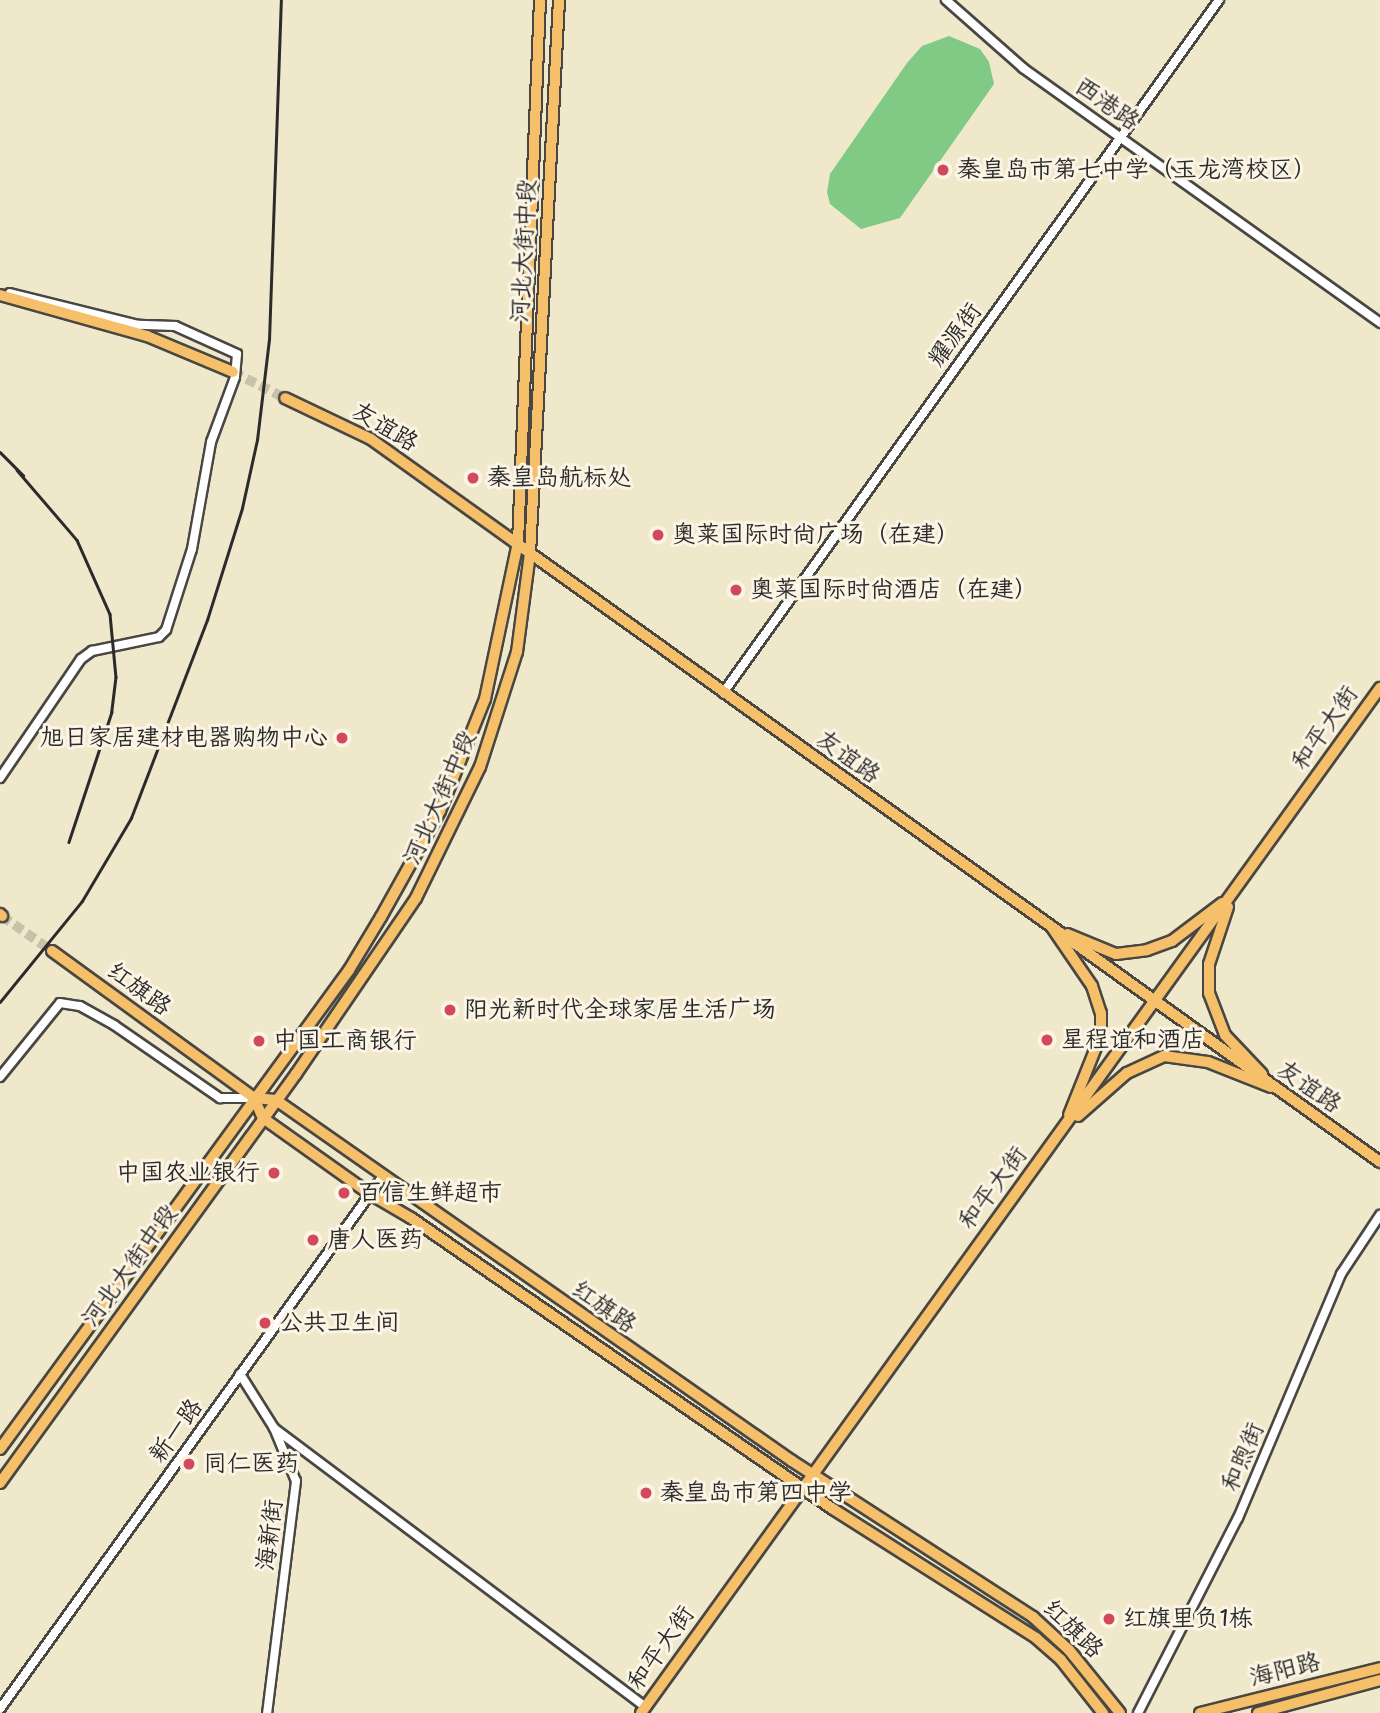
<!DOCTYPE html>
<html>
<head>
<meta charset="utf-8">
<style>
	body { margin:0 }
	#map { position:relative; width:1380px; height:1713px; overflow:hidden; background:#efe8cb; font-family:"Shantell Sans","LXGW WenKai TC",sans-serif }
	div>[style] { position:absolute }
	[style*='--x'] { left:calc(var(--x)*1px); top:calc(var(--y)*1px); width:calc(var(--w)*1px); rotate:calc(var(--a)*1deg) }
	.green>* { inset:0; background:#81ca86 }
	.major-tunnel>* { height:10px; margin-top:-5px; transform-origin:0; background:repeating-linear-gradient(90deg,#c8c2ab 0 10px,transparent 0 15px) }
	.roads { filter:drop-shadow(2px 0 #484743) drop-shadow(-2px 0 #484743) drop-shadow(0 2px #484743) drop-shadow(0 -2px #484743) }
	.minor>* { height:8px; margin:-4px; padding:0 4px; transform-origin:4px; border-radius:4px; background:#fff }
	.major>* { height:10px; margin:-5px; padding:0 5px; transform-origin:5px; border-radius:5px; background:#f6c06b }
	.highway>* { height:10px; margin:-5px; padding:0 5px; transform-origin:5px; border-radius:5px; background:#f6c06b }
	.rail>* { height:2.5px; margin:-1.25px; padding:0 1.25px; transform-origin:1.25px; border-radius:1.25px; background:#2b2b2b }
	.dots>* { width:19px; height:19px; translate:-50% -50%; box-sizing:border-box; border:4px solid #fcf5e5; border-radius:50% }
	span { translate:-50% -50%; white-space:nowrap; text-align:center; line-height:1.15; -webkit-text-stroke:6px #fcf5e5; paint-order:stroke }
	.street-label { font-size:24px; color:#2b2b2b }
	.poi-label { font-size:24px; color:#2b2b2b }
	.left { translate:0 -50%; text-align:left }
	.right { translate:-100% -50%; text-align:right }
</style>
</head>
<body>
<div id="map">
	<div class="green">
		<div style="clip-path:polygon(949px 36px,980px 49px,989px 62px,994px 84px,900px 218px,861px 229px,830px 204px,827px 192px,830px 174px,907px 63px,922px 46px)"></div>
	</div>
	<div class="major-tunnel">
		<div style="--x:233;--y:372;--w:58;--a:26.6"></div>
		<div style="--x:2;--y:916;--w:61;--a:35"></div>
	</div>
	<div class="roads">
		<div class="minor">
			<div style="--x:946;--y:0;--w:103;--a:41.4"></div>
			<div style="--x:1023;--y:68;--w:439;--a:35.5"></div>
			<div style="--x:723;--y:693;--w:852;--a:-54.41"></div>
			<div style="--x:0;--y:778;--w:144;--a:-55.8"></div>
			<div style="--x:81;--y:659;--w:14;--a:-36"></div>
			<div style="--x:92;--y:651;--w:68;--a:-11.8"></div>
			<div style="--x:159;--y:637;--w:10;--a:-45"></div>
			<div style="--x:166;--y:630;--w:85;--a:-72.2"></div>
			<div style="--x:192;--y:549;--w:109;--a:-79.9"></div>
			<div style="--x:211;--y:442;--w:69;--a:-69.7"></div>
			<div style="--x:235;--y:377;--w:23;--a:-85"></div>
			<div style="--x:237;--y:354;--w:68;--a:-155.7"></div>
			<div style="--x:175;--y:326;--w:37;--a:-178"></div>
			<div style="--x:138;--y:325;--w:132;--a:-166"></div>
			<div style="--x:0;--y:1077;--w:95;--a:-51"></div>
			<div style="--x:60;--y:1003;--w:20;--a:9"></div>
			<div style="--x:80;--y:1006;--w:39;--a:29"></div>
			<div style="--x:114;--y:1025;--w:129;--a:34.6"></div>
			<div style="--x:220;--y:1098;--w:34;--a:0"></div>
			<div style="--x:240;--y:1374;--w:64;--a:57.8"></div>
			<div style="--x:274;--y:1428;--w:57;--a:67.5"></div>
			<div style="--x:296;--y:1481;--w:234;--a:97.1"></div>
			<div style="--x:274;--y:1428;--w:464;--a:36.9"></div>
			<div style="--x:0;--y:1709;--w:656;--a:-54.3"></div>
			<div style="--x:1138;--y:1713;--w:219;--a:-62.9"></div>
			<div style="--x:1238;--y:1518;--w:265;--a:-67.1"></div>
			<div style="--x:1341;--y:1274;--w:71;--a:-56.5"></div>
		</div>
		<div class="major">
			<div style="--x:0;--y:295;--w:153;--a:15.6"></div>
			<div style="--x:147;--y:336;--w:93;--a:22.7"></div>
			<div style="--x:1228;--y:907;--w:60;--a:108.4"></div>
			<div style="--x:1209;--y:964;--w:29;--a:90"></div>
			<div style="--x:1209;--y:993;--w:45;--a:69.1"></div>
			<div style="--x:1225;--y:1035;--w:54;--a:46.5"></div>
			<div style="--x:0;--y:914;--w:3;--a:45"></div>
			<div style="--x:1053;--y:929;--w:69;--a:55.6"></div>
			<div style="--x:1092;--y:986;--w:28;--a:72"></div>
			<div style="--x:1101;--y:1013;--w:22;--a:90"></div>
			<div style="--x:1101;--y:1035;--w:86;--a:111.8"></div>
			<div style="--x:1067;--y:934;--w:53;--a:22.2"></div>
			<div style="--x:1116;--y:954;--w:31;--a:-7"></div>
			<div style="--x:1147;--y:950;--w:27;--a:-20"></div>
			<div style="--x:1172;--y:941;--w:63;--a:-37.2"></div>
			<div style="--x:52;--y:951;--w:250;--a:36"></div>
			<div style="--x:254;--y:1098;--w:22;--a:5"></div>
			<div style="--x:276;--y:1100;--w:630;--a:34.98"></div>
			<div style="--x:792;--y:1461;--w:287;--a:32.9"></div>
			<div style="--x:1033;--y:1617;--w:49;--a:42.5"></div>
			<div style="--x:1069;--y:1650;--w:81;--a:51"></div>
			<div style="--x:254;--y:1098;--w:22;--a:66"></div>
			<div style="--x:263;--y:1118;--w:131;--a:35.4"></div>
			<div style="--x:370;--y:1194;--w:48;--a:30.3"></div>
			<div style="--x:411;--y:1218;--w:513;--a:34.59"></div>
			<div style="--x:833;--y:1509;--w:241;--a:32.4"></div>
			<div style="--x:1036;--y:1638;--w:33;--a:41"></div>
			<div style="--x:1061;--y:1660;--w:68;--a:51.6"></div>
			<div style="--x:1078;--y:1116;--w:65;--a:-41.3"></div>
			<div style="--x:1127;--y:1073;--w:41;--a:-24.7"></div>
			<div style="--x:1164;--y:1056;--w:44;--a:7.8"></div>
			<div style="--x:1208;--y:1062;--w:68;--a:21.6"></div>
			<div style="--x:0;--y:1449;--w:593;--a:-53.92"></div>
			<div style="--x:349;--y:970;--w:62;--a:-58.9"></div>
			<div style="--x:381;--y:917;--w:121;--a:-60.9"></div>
			<div style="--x:440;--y:811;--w:121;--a:-68.1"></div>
			<div style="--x:485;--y:699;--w:159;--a:-78.1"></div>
			<div style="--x:0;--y:1483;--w:505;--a:-54.11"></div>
			<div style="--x:296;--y:1074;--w:213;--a:-55.7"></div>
			<div style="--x:416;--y:898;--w:146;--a:-64"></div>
			<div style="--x:480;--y:767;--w:121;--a:-72.2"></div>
			<div style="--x:517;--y:652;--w:100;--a:-82.5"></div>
			<div style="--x:530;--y:553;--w:196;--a:-144.4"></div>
			<div style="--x:371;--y:439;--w:95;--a:-154.5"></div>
			<div style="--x:641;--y:1713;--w:1264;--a:-54.21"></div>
			<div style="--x:1200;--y:1713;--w:186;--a:-14"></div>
			<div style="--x:1258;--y:1713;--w:126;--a:-15.1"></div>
		</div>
		<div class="highway">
			<div style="--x:559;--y:0;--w:554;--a:93"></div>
			<div style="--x:530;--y:553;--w:1046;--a:35.62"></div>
			<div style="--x:518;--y:543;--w:543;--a:-87.68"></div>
		</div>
	</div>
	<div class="rail">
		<div style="--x:0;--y:452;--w:33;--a:45"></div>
		<div style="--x:17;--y:470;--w:92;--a:49.4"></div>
		<div style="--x:77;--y:540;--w:81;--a:66"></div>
		<div style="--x:110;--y:614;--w:63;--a:84.6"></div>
		<div style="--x:116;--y:677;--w:35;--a:97"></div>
		<div style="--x:112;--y:712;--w:137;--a:108.3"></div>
		<div style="--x:0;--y:1002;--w:130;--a:-50.9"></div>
		<div style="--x:82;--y:901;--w:96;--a:-59.4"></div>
		<div style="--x:131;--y:818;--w:212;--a:-69"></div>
		<div style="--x:207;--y:620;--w:117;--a:-72.6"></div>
		<div style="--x:242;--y:508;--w:70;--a:-77.6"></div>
		<div style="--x:257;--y:440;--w:101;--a:-83.2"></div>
		<div style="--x:269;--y:340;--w:340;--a:-88"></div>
	</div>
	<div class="dots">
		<div style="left:943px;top:170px;background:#d1495b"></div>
		<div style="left:473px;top:478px;background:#d1495b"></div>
		<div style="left:658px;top:535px;background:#d1495b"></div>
		<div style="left:736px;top:590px;background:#d1495b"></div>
		<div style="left:342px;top:738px;background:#d1495b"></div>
		<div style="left:450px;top:1010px;background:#d1495b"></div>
		<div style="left:1047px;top:1040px;background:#d1495b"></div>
		<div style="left:259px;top:1041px;background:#d1495b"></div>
		<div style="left:274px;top:1173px;background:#d1495b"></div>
		<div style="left:344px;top:1193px;background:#d1495b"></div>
		<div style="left:313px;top:1240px;background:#d1495b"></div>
		<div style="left:265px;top:1323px;background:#d1495b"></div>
		<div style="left:189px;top:1464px;background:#d1495b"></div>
		<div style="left:646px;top:1493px;background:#d1495b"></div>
		<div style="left:1109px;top:1619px;background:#d1495b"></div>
	</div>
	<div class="street-label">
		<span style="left:1107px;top:104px;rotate:35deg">西港路</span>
		<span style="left:524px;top:251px;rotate:-87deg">河北大街中段</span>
		<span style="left:955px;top:335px;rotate:-54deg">耀源街</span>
		<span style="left:385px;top:427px;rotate:31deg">友谊路</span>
		<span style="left:1325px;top:728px;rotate:-55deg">和平大街</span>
		<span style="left:848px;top:757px;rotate:36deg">友谊路</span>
		<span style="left:440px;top:798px;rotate:-66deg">河北大街中段</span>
		<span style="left:139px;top:989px;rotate:36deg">红旗路</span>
		<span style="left:1309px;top:1087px;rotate:35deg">友谊路</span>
		<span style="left:993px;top:1188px;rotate:-53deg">和平大街</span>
		<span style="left:130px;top:1266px;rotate:-54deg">河北大街中段</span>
		<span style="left:604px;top:1307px;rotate:35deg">红旗路</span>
		<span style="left:176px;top:1431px;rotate:-54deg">新一路</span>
		<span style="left:1243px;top:1457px;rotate:-67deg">和煦街</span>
		<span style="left:270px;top:1535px;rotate:-83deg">海新街</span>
		<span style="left:1073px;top:1629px;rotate:44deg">红旗路</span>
		<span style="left:661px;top:1648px;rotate:-55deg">和平大街</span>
		<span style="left:1285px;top:1670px;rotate:-14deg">海阳路</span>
	</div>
	<div class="poi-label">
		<span class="left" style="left:957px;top:170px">秦皇岛市第七中学（玉龙湾校区）</span>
		<span class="left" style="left:487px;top:478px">秦皇岛航标处</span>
		<span class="left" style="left:672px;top:535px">奥莱国际时尚广场（在建）</span>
		<span class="left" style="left:750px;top:590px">奥莱国际时尚酒店（在建）</span>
		<span class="right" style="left:328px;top:738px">旭日家居建材电器购物中心</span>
		<span class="left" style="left:464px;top:1010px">阳光新时代全球家居生活广场</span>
		<span class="left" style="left:1061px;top:1040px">星程谊和酒店</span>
		<span class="left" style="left:273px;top:1041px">中国工商银行</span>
		<span class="right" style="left:260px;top:1173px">中国农业银行</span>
		<span class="left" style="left:358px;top:1193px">百信生鲜超市</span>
		<span class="left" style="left:327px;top:1240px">唐人医药</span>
		<span class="left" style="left:279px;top:1323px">公共卫生间</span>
		<span class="left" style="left:203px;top:1464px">同仁医药</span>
		<span class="left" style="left:660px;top:1493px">秦皇岛市第四中学</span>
		<span class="left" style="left:1123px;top:1619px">红旗里负1栋</span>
	</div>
</div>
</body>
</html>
